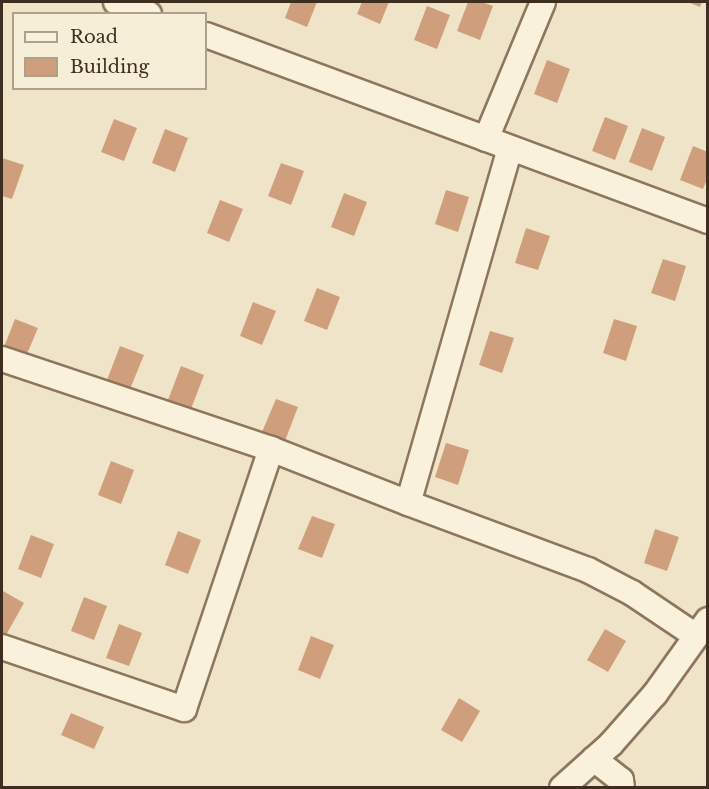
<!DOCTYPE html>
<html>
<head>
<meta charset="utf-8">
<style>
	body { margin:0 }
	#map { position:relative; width:709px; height:789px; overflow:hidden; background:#f0e4c8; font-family:"Libre Baskerville",serif }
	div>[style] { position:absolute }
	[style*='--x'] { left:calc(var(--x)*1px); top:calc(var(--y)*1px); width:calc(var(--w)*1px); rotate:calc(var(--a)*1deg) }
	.building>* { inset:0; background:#cf9f7d }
	.roads { filter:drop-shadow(2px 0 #8d765c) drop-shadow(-2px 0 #8d765c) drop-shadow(0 2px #8d765c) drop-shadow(0 -2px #8d765c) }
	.minor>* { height:24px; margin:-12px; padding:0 12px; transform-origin:12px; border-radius:12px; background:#faf1dc }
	span { translate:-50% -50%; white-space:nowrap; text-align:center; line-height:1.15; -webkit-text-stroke:5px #f7eed8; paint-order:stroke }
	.frame { position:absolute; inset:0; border:3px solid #3d2e20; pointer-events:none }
	.legend { position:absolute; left:12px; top:12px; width:195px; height:78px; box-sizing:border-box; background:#f7eed8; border:2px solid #ada18e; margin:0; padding:8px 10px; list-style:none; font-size:18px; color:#3d2e20 }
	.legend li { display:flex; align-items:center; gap:12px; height:30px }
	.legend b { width:30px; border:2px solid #ada18e }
</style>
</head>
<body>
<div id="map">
	<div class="building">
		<div style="clip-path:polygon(291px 2px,317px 2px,307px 27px,285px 18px)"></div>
		<div style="clip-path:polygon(362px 2px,389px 2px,380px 24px,357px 14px)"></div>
		<div style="clip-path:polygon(468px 2px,482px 2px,493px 6px,480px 40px,457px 31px)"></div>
		<div style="clip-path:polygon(688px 2px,702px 2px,700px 7px)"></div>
		<div style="clip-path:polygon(427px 6px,450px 15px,437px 49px,414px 40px)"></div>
		<div style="clip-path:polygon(547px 60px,570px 69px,557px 103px,534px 94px)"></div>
		<div style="clip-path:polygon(605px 117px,628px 126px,615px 160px,592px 151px)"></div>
		<div style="clip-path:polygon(114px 119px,137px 128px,124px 161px,101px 152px)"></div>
		<div style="clip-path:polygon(642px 128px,665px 137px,652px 171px,629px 162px)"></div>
		<div style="clip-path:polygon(165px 129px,188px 138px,175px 172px,152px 163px)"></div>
		<div style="clip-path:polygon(693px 146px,708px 152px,708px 177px,703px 189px,680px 180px)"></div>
		<div style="clip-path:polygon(2px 158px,24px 165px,12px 199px,2px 196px)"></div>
		<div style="clip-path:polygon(281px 163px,304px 171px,291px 205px,268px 196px)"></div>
		<div style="clip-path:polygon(446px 190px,469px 197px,458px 232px,435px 224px)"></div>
		<div style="clip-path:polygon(344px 193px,367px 202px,354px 236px,331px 227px)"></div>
		<div style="clip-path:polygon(220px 200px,243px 209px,229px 242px,207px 233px)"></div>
		<div style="clip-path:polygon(526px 228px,550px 236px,538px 270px,515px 263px)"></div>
		<div style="clip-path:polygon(663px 259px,686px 266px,675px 301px,651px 293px)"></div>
		<div style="clip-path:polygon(317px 288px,340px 297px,327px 330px,304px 321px)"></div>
		<div style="clip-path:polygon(253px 302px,276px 311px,262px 345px,240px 336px)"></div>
		<div style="clip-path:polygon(15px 319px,38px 328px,24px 361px,2px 352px)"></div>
		<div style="clip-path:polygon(614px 319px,637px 326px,626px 361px,603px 353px)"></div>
		<div style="clip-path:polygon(490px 331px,514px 338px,502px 373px,479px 365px)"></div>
		<div style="clip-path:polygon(120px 346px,144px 355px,130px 389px,107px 380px)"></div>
		<div style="clip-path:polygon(181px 366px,204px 375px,191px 409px,168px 400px)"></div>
		<div style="clip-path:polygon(276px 399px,298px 407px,285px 441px,262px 432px)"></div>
		<div style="clip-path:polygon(446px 443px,469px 450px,458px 485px,435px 477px)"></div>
		<div style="clip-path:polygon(111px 461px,134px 470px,121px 504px,98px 495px)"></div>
		<div style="clip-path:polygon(312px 516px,335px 524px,322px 558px,298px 549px)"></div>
		<div style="clip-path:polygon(655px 529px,679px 537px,667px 571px,644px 563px)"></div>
		<div style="clip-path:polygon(178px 531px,201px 540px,188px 574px,165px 565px)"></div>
		<div style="clip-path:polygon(31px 535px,54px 544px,41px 578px,18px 569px)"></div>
		<div style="clip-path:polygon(3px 591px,24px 603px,6px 635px,2px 632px)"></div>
		<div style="clip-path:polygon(84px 597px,107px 606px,94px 640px,71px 631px)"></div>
		<div style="clip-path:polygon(119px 624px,142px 633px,129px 666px,106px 658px)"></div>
		<div style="clip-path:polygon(605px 629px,626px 641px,608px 672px,587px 660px)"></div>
		<div style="clip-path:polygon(311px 636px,334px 645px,320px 679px,298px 670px)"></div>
		<div style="clip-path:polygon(459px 698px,480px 711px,462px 742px,441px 730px)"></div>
		<div style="clip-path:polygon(71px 713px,104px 727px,94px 749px,61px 735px)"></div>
	</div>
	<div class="roads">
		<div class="minor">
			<div style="--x:116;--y:2;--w:35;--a:20"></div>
			<div style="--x:206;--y:35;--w:535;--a:20.33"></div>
			<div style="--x:486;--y:139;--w:148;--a:-67.4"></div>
			<div style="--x:510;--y:148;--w:369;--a:106"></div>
			<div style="--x:408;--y:503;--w:192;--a:20.4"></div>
			<div style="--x:588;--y:570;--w:50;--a:27.6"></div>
			<div style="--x:632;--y:593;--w:77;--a:33.9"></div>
			<div style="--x:2;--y:359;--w:284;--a:18.5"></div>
			<div style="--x:271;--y:449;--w:274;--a:108.5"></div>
			<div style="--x:184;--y:709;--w:192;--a:-161.2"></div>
			<div style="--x:271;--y:449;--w:147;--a:21.5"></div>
			<div style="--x:594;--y:759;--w:34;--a:38"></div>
			<div style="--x:621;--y:780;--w:8;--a:83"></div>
			<div style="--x:562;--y:788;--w:66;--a:-41.9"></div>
			<div style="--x:611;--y:744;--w:67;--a:-48.7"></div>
			<div style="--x:655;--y:694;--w:91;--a:-54.4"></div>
		</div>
	</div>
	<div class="frame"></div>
	<ul class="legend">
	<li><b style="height:8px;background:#faf1dc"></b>Road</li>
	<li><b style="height:16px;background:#cf9f7d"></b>Building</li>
	</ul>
</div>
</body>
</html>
